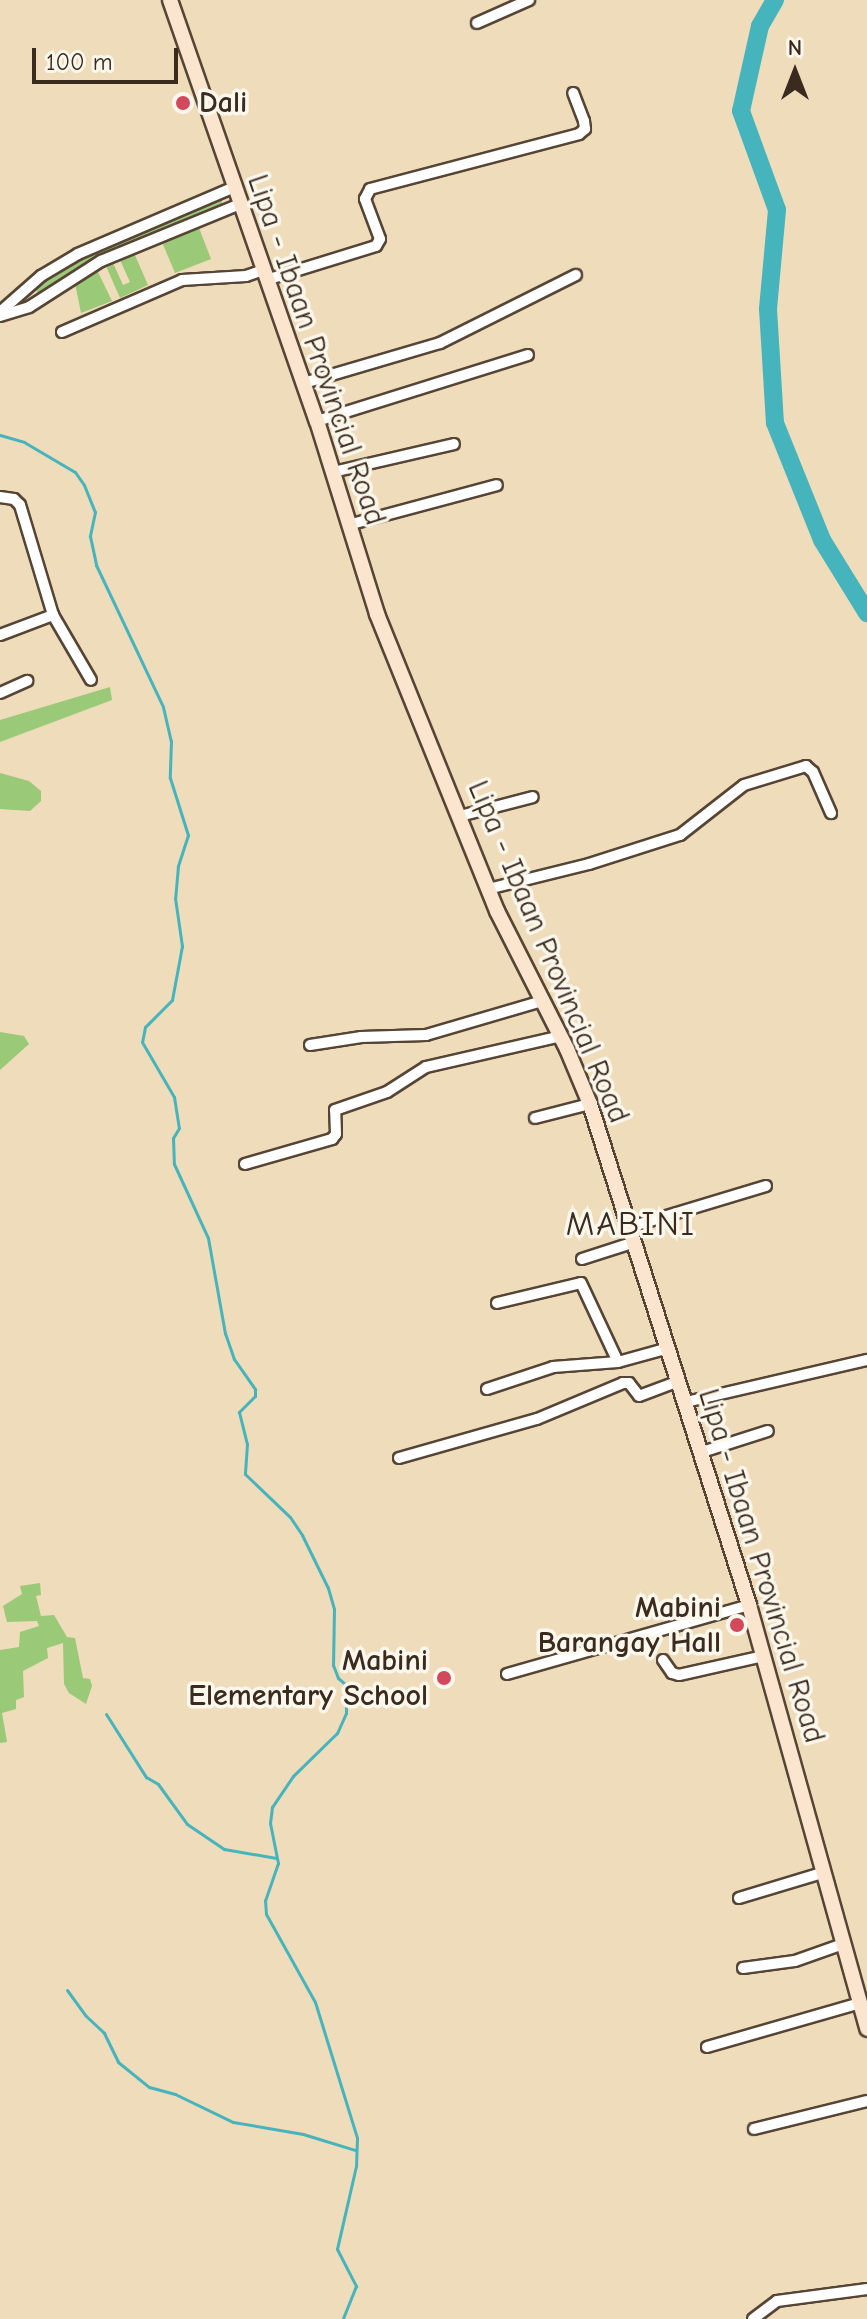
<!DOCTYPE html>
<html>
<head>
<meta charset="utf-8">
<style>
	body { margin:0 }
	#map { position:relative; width:867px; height:2319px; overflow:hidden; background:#efdcba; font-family:"Comic Neue",sans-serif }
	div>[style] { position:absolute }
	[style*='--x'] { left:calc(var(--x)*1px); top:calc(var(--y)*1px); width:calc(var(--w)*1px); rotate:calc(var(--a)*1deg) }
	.green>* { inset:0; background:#9ac978 }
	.stream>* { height:3px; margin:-1.5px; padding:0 1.5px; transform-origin:1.5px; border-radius:1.5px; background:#45b4bd }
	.river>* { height:18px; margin:-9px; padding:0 9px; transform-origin:9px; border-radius:9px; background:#45b4bd }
	.roads { filter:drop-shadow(2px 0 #564535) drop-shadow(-2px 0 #564535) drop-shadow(0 2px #564535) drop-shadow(0 -2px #564535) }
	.street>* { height:10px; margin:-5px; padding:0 5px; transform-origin:5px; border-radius:5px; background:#fff }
	.secondary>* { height:14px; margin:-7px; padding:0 7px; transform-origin:7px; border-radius:7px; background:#fce5cf }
	.dots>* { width:22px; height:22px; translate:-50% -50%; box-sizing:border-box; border:4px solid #fbf7ec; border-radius:50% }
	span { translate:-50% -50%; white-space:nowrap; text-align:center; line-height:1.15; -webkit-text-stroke:7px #fbf7ec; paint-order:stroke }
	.poi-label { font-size:30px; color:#3b2a1e; font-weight:700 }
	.left { translate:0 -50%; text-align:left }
	.right { translate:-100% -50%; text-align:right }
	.street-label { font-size:30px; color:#3b2a1e }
	.quarter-label { font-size:34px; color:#3b2a1e; letter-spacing:2px }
	.north { position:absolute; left:755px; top:32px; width:80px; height:80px; -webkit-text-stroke:6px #fbf7ec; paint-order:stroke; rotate:0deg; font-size:22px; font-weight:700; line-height:32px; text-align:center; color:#3b2a1e }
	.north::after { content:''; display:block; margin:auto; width:28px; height:36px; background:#3b2a1e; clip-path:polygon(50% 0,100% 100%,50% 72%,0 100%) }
	.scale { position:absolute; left:32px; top:48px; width:146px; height:36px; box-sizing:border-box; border:4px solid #3b2a1e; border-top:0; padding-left:10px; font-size:24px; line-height:28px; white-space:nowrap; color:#3b2a1e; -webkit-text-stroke:6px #fbf7ec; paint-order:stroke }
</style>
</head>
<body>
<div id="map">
	<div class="green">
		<div style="clip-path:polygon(217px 200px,222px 200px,222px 205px,112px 250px,38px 293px,35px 289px,86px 257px)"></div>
		<div style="clip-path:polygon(199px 228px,211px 259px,175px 273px,162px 242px)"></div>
		<div style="clip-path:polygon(134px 253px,148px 285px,120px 298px,106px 266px,113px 263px,123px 285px,130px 282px,120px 260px)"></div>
		<div style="clip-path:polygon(97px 270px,112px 301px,81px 313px,75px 283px)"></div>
		<div style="clip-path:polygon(110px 687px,112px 700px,0 742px,0 720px)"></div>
		<div style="clip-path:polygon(0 773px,29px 781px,41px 791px,41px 801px,30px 811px,0 809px)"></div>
		<div style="clip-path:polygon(0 1032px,24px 1036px,29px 1044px,0 1070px)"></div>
		<div style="clip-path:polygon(40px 1583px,41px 1595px,36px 1596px,41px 1616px,54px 1615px,67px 1637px,75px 1638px,83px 1678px,90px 1679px,92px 1686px,86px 1704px,69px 1693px,64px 1684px,63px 1643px,47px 1648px,48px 1658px,23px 1671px,24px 1697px,16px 1700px,16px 1709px,2px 1713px,7px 1742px,0 1743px,0 1650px,19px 1647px,20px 1632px,39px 1626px,37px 1621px,7px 1622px,3px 1606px,22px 1594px,20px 1586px)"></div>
	</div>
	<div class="stream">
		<div style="--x:0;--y:435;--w:25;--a:16"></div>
		<div style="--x:24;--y:442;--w:59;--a:30.5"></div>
		<div style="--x:75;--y:472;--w:16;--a:55"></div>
		<div style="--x:84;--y:485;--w:29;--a:68"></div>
		<div style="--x:95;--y:512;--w:25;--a:102"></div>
		<div style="--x:90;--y:536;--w:30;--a:78"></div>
		<div style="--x:96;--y:565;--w:157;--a:64.7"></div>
		<div style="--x:163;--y:707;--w:35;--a:77"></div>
		<div style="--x:171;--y:741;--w:37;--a:92"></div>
		<div style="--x:170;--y:778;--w:60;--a:72.5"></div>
		<div style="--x:188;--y:835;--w:33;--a:108"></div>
		<div style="--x:178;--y:866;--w:32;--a:95"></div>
		<div style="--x:175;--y:898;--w:49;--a:81.7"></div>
		<div style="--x:182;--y:946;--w:55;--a:100.5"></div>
		<div style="--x:172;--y:1000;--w:38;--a:135"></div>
		<div style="--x:145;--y:1027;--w:15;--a:101"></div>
		<div style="--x:142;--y:1042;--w:64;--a:59.8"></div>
		<div style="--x:174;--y:1097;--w:31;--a:81"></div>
		<div style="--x:179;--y:1128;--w:12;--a:121"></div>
		<div style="--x:173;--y:1138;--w:26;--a:88"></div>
		<div style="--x:174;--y:1164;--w:81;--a:65.3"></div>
		<div style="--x:208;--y:1238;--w:97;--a:79.9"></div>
		<div style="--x:225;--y:1333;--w:28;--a:71"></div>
		<div style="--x:234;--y:1359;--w:37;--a:55"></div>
		<div style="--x:255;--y:1389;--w:7;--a:90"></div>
		<div style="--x:255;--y:1396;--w:23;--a:135"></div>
		<div style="--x:239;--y:1412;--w:33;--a:76"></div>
		<div style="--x:247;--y:1444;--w:30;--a:94"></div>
		<div style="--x:245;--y:1474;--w:62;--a:43.7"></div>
		<div style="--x:290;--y:1517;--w:22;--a:56"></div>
		<div style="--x:302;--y:1535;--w:59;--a:63.9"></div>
		<div style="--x:328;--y:1588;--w:22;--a:74"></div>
		<div style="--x:334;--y:1609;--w:56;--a:91"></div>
		<div style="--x:333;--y:1665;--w:14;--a:69"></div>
		<div style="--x:338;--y:1678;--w:11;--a:41"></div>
		<div style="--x:346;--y:1685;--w:28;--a:90"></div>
		<div style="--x:346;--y:1713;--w:22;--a:114"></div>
		<div style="--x:337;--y:1733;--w:62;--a:135.7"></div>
		<div style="--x:293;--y:1776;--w:37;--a:124"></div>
		<div style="--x:272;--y:1807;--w:16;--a:97"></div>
		<div style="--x:270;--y:1823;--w:41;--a:78.7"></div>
		<div style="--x:278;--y:1863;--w:39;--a:109"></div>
		<div style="--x:265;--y:1900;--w:14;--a:86"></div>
		<div style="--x:266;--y:1914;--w:101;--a:60.9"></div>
		<div style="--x:315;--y:2002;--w:142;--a:72.8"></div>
		<div style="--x:357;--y:2138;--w:28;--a:92"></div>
		<div style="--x:356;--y:2166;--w:85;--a:102.9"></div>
		<div style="--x:337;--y:2249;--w:42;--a:62.8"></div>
		<div style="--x:356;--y:2286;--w:35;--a:112"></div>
		<div style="--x:106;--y:1714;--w:75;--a:57.6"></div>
		<div style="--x:146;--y:1777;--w:14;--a:30"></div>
		<div style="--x:158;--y:1784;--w:49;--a:54.1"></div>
		<div style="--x:187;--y:1824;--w:45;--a:34"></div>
		<div style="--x:224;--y:1849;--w:53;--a:9.8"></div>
		<div style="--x:67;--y:1990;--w:32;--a:54"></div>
		<div style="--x:86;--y:2016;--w:25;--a:43"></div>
		<div style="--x:104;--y:2033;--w:32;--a:64"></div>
		<div style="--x:118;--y:2062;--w:40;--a:39"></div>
		<div style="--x:149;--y:2087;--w:27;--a:15"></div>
		<div style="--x:175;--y:2094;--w:64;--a:25.8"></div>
		<div style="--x:233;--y:2122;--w:71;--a:9.7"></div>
		<div style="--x:303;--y:2134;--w:54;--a:17.1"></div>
	</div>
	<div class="river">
		<div style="--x:775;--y:0;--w:30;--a:120"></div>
		<div style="--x:760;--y:26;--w:87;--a:102.6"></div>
		<div style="--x:741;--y:111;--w:105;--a:70"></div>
		<div style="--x:777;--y:210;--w:99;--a:95.2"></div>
		<div style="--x:768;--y:309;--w:114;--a:86.5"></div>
		<div style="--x:775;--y:423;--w:126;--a:68.1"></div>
		<div style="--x:822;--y:540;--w:86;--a:58.3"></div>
	</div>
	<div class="roads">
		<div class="street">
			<div style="--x:477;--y:23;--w:57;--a:-23.9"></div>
			<div style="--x:266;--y:280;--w:115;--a:-17.2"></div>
			<div style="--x:376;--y:246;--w:8;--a:-60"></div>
			<div style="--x:380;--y:239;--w:43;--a:-110.6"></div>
			<div style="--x:365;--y:199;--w:11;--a:-63"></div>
			<div style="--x:370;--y:189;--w:216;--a:-14.7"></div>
			<div style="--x:579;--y:134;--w:8;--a:-40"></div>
			<div style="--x:585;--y:129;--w:8;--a:-97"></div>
			<div style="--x:584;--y:121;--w:30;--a:-111"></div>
			<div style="--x:0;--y:312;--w:55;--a:-41.3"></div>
			<div style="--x:41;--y:276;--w:43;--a:-30.7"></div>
			<div style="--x:78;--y:254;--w:170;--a:-23.2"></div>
			<div style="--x:0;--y:316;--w:30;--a:-17"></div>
			<div style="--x:29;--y:307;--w:85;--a:-32.6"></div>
			<div style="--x:101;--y:261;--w:150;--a:-22.3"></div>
			<div style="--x:62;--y:332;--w:131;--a:-23.4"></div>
			<div style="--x:182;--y:280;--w:64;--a:-3.6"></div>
			<div style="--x:246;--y:276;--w:18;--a:-19"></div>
			<div style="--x:304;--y:383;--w:142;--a:-16.4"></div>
			<div style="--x:440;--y:343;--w:152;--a:-26.6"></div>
			<div style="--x:317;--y:421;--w:221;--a:-17.4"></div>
			<div style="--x:333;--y:472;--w:124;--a:-13"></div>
			<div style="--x:0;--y:497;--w:14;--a:8"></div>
			<div style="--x:14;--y:499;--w:8;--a:45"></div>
			<div style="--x:20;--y:505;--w:115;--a:73.3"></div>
			<div style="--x:53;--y:615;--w:75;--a:59.7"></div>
			<div style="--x:348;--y:525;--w:154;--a:-15"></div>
			<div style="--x:0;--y:635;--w:57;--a:-20.7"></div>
			<div style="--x:0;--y:693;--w:30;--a:-24"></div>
			<div style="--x:460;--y:816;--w:75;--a:-14.6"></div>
			<div style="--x:488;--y:889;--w:104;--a:-13.9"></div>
			<div style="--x:589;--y:864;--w:96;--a:-17.7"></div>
			<div style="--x:680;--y:835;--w:81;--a:-38"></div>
			<div style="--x:744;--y:785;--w:65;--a:-17"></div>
			<div style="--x:806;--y:766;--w:9;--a:41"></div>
			<div style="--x:813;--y:772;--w:45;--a:66.3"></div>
			<div style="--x:310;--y:1045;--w:52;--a:-8.9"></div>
			<div style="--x:361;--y:1037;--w:65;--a:-1.8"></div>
			<div style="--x:426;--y:1035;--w:121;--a:-16.3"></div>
			<div style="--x:535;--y:1118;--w:57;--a:-14.3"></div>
			<div style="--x:245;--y:1164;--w:91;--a:-16"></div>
			<div style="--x:332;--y:1139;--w:6;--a:-51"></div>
			<div style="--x:336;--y:1134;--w:24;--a:-92"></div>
			<div style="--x:335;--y:1110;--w:55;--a:-19.1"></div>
			<div style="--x:387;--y:1092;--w:46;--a:-32.7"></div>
			<div style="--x:426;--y:1067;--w:139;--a:-12.9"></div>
			<div style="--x:630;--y:1227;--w:142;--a:-16.8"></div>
			<div style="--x:582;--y:1259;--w:56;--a:-17.8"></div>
			<div style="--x:497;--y:1303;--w:86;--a:-13.4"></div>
			<div style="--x:581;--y:1283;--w:87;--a:64.9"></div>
			<div style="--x:618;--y:1362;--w:53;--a:-15.4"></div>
			<div style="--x:487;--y:1389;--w:70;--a:-18.4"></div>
			<div style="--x:553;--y:1367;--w:65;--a:-4.4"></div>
			<div style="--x:686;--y:1402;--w:186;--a:-13.1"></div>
			<div style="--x:702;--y:1452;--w:69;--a:-17.7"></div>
			<div style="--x:399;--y:1458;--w:143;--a:-15.8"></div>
			<div style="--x:537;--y:1419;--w:93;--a:-22.7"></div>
			<div style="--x:623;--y:1383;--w:6;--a:0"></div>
			<div style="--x:629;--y:1383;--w:16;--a:52"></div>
			<div style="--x:639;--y:1396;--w:43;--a:-20.6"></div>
			<div style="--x:663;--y:1660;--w:16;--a:55"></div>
			<div style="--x:672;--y:1673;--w:7;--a:16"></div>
			<div style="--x:679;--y:1675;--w:86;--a:-12.7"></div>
			<div style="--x:507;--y:1674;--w:252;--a:-15.9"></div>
			<div style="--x:739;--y:1898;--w:87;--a:-16.8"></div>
			<div style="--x:743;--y:1968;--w:52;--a:-7.7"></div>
			<div style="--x:795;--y:1961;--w:51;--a:-19.5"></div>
			<div style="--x:707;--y:2047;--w:159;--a:-16"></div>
			<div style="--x:754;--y:2129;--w:116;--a:-13.9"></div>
			<div style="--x:753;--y:2319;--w:30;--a:-37"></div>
			<div style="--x:777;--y:2301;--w:91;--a:-7.6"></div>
		</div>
		<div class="secondary">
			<div style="--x:170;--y:0;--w:446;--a:70.8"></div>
			<div style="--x:317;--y:421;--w:202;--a:72.7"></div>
			<div style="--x:377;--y:614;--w:320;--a:68"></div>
			<div style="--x:497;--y:911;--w:155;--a:63.1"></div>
			<div style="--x:567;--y:1049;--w:60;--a:67.3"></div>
			<div style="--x:590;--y:1104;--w:526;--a:72.39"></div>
			<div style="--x:749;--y:1605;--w:440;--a:74.4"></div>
		</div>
	</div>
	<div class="dots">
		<div style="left:183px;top:103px;background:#d1495b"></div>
		<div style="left:737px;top:1625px;background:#d1495b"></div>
		<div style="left:444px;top:1678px;background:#d1495b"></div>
	</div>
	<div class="poi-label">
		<span class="left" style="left:199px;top:103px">Dali</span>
		<span class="right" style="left:721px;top:1625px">Mabini<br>Barangay Hall</span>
		<span class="right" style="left:428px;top:1678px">Mabini<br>Elementary School</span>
	</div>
	<div class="street-label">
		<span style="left:316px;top:350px;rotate:71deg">Lipa - Ibaan Provincial Road</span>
		<span style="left:548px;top:952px;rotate:67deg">Lipa - Ibaan Provincial Road</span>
		<span style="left:761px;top:1566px;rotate:73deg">Lipa - Ibaan Provincial Road</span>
	</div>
	<div class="quarter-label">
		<span style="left:631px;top:1225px">MABINI</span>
	</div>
	<div class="north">N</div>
	<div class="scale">100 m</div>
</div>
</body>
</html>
